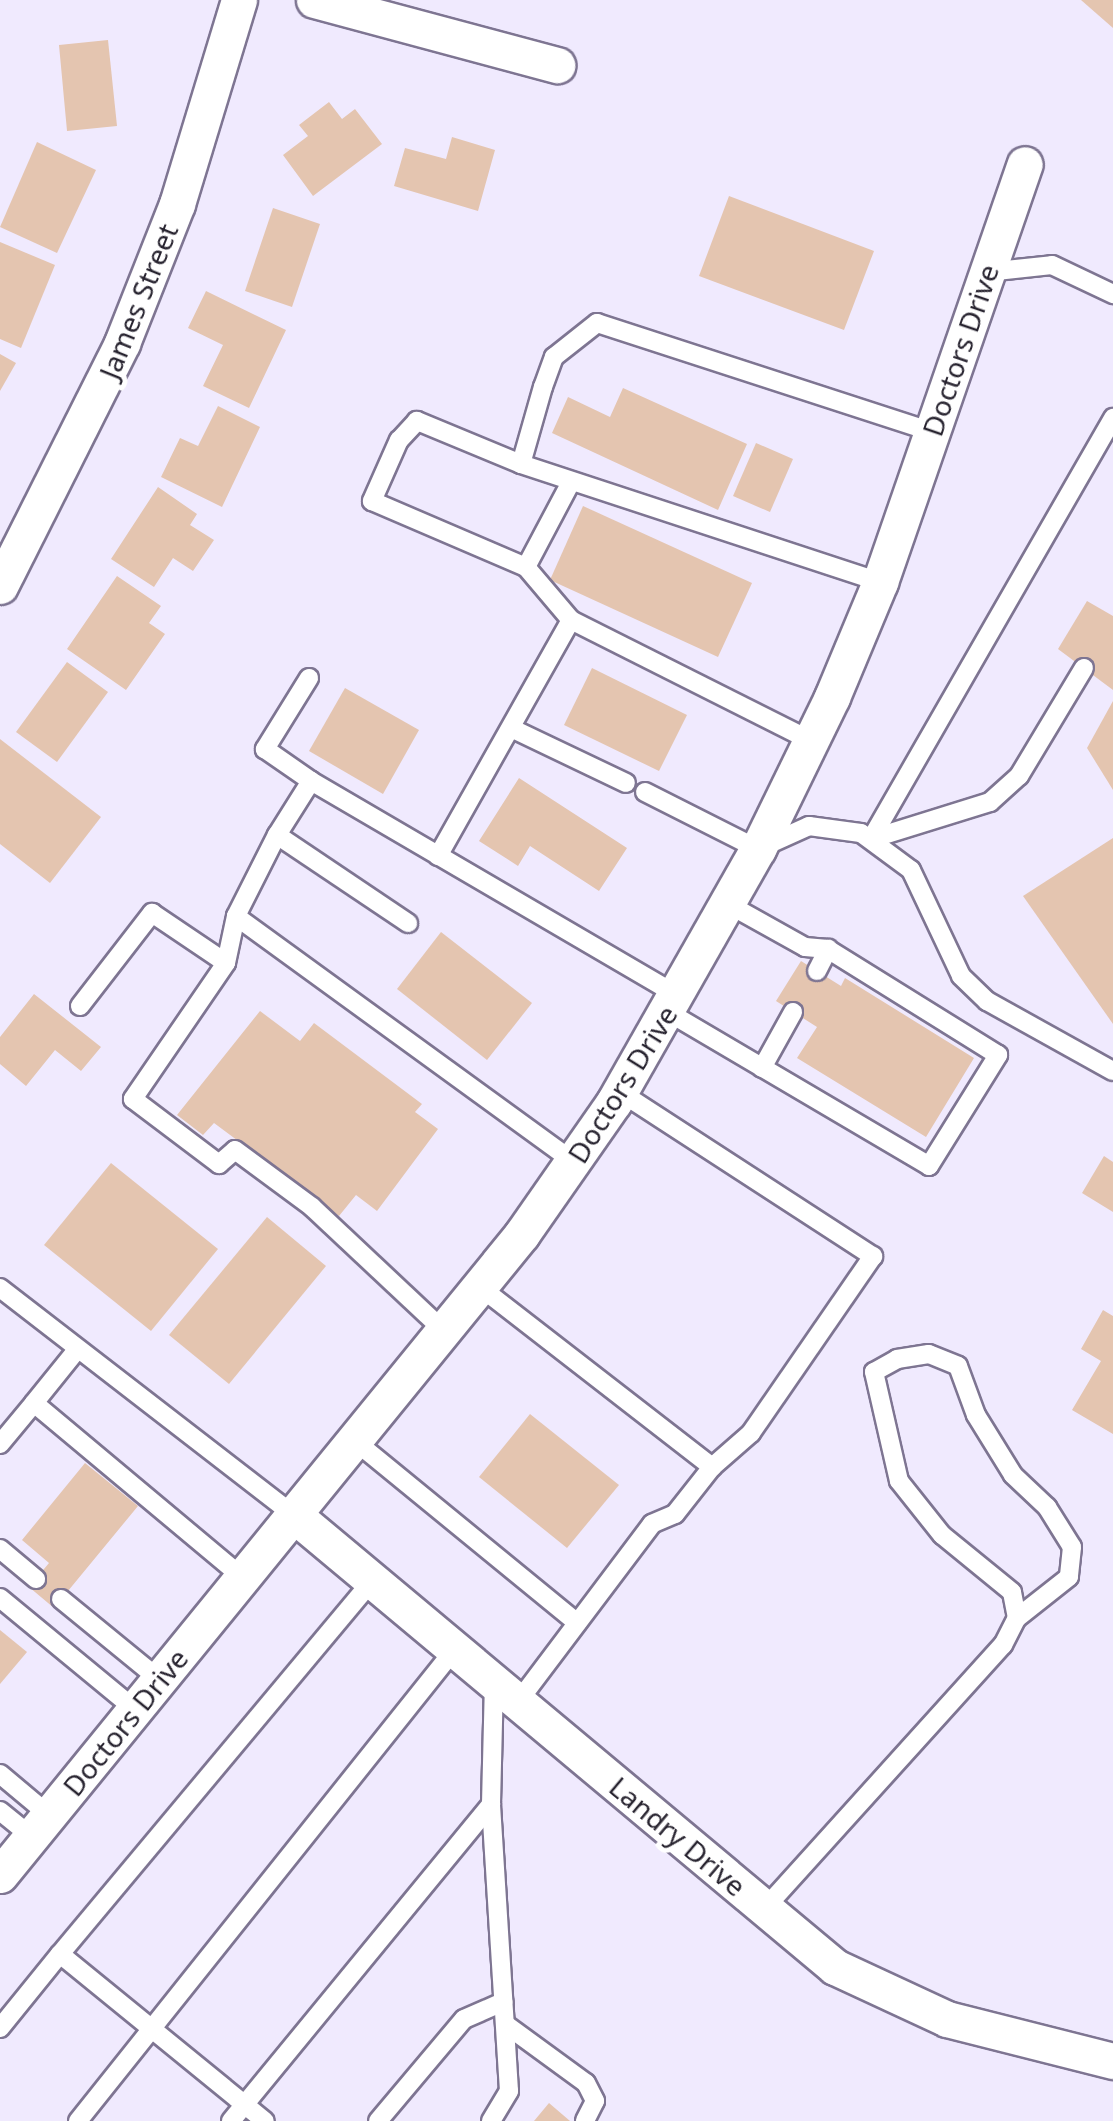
<!DOCTYPE html>
<html>
<head>
<meta charset="utf-8">
<style>
	body { margin:0 }
	#map { position:relative; width:1113px; height:2121px; overflow:hidden; background:#f0eafe; font-family:"Noto Sans",sans-serif }
	div>[style] { position:absolute }
	[style*='--x'] { left:calc(var(--x)*1px); top:calc(var(--y)*1px); width:calc(var(--w)*1px); rotate:calc(var(--a)*1deg) }
	.building>* { inset:0; background:#e4c5b0 }
	.roads { filter:drop-shadow(2px 0 #7e7592) drop-shadow(-2px 0 #7e7592) drop-shadow(0 2px #7e7592) drop-shadow(0 -2px #7e7592) }
	.service>* { height:18px; margin:-9px; padding:0 9px; transform-origin:9px; border-radius:9px; background:#fff }
	.minor>* { height:35px; margin:-17.5px; padding:0 17.5px; transform-origin:17.5px; border-radius:17.5px; background:#fff }
	span { translate:-50% -50%; white-space:nowrap; text-align:center; line-height:1.15; -webkit-text-stroke:10px #fff; paint-order:stroke }
	.street-label { font-size:28px; color:#282430 }
</style>
</head>
<body>
<div id="map">
	<div class="building">
		<div style="clip-path:polygon(1081px 0,1113px 0,1113px 28px)"></div>
		<div style="clip-path:polygon(108px 40px,117px 126px,67px 131px,59px 45px)"></div>
		<div style="clip-path:polygon(329px 102px,342px 119px,355px 109px,382px 144px,313px 196px,283px 155px,308px 136px,299px 125px)"></div>
		<div style="clip-path:polygon(452px 137px,495px 150px,478px 211px,394px 186px,405px 148px,446px 159px)"></div>
		<div style="clip-path:polygon(37px 142px,96px 170px,57px 253px,0 227px)"></div>
		<div style="clip-path:polygon(729px 196px,874px 251px,844px 330px,699px 276px)"></div>
		<div style="clip-path:polygon(273px 208px,320px 224px,292px 307px,245px 291px)"></div>
		<div style="clip-path:polygon(0 242px,55px 265px,21px 348px,0 339px)"></div>
		<div style="clip-path:polygon(206px 291px,286px 330px,249px 408px,203px 386px,223px 345px,188px 328px)"></div>
		<div style="clip-path:polygon(0 354px,16px 363px,0 391px)"></div>
		<div style="clip-path:polygon(623px 388px,747px 444px,718px 510px,552px 433px,568px 397px,610px 417px)"></div>
		<div style="clip-path:polygon(218px 406px,260px 427px,222px 507px,161px 477px,180px 438px,198px 446px)"></div>
		<div style="clip-path:polygon(756px 443px,793px 459px,770px 512px,733px 496px)"></div>
		<div style="clip-path:polygon(158px 487px,197px 514px,190px 525px,214px 540px,193px 571px,173px 558px,154px 587px,111px 559px)"></div>
		<div style="clip-path:polygon(583px 506px,752px 583px,718px 657px,550px 580px)"></div>
		<div style="clip-path:polygon(117px 576px,161px 606px,149px 623px,165px 634px,126px 690px,67px 649px)"></div>
		<div style="clip-path:polygon(1087px 601px,1113px 616px,1113px 690px,1058px 649px)"></div>
		<div style="clip-path:polygon(67px 662px,108px 692px,57px 762px,16px 732px)"></div>
		<div style="clip-path:polygon(592px 668px,687px 715px,659px 771px,564px 725px)"></div>
		<div style="clip-path:polygon(345px 688px,419px 730px,383px 794px,309px 751px)"></div>
		<div style="clip-path:polygon(1113px 701px,1113px 790px,1087px 748px)"></div>
		<div style="clip-path:polygon(0 739px,101px 817px,50px 883px,0 844px)"></div>
		<div style="clip-path:polygon(519px 778px,627px 848px,599px 891px,530px 846px,518px 866px,479px 841px)"></div>
		<div style="clip-path:polygon(1113px 838px,1113px 1024px,1023px 896px)"></div>
		<div style="clip-path:polygon(441px 932px,532px 1003px,487px 1060px,397px 989px)"></div>
		<div style="clip-path:polygon(801px 961px,841px 986px,845px 978px,974px 1058px,926px 1137px,797px 1058px,817px 1027px,776px 1001px)"></div>
		<div style="clip-path:polygon(34px 994px,101px 1047px,81px 1071px,55px 1050px,26px 1086px,0 1064px,0 1037px)"></div>
		<div style="clip-path:polygon(260px 1011px,300px 1041px,314px 1023px,422px 1104px,415px 1112px,438px 1129px,377px 1211px,356px 1195px,339px 1216px,214px 1123px,203px 1135px,177px 1115px)"></div>
		<div style="clip-path:polygon(1104px 1156px,1113px 1162px,1113px 1212px,1082px 1193px)"></div>
		<div style="clip-path:polygon(111px 1163px,218px 1249px,151px 1331px,44px 1245px)"></div>
		<div style="clip-path:polygon(267px 1217px,326px 1266px,229px 1384px,169px 1335px)"></div>
		<div style="clip-path:polygon(1103px 1310px,1113px 1316px,1113px 1434px,1072px 1410px,1101px 1361px,1081px 1349px)"></div>
		<div style="clip-path:polygon(530px 1414px,619px 1485px,567px 1548px,479px 1477px)"></div>
		<div style="clip-path:polygon(85px 1463px,138px 1506px,54px 1608px,29px 1587px,49px 1563px,22px 1540px)"></div>
		<div style="clip-path:polygon(0 1630px,27px 1652px,0 1684px)"></div>
		<div style="clip-path:polygon(549px 2103px,570px 2121px,534px 2121px)"></div>
	</div>
	<div class="roads">
		<div class="service">
			<div style="--x:987;--y:272;--w:65;--a:-6.1"></div>
			<div style="--x:1052;--y:265;--w:68;--a:25.4"></div>
			<div style="--x:521;--y:464;--w:113;--a:-157.5"></div>
			<div style="--x:417;--y:421;--w:26;--a:133"></div>
			<div style="--x:399;--y:440;--w:67;--a:113.9"></div>
			<div style="--x:372;--y:501;--w:168;--a:23.2"></div>
			<div style="--x:526;--y:567;--w:70;--a:49.7"></div>
			<div style="--x:571;--y:620;--w:270;--a:26.7"></div>
			<div style="--x:526;--y:567;--w:96;--a:-62.1"></div>
			<div style="--x:880;--y:582;--w:378;--a:-161.8"></div>
			<div style="--x:521;--y:464;--w:80;--a:-74.1"></div>
			<div style="--x:543;--y:387;--w:32;--a:-70"></div>
			<div style="--x:554;--y:357;--w:55;--a:-38.3"></div>
			<div style="--x:597;--y:323;--w:352;--a:18"></div>
			<div style="--x:309;--y:678;--w:84;--a:121.8"></div>
			<div style="--x:265;--y:749;--w:56;--a:34.8"></div>
			<div style="--x:513;--y:729;--w:125;--a:25.5"></div>
			<div style="--x:645;--y:792;--w:127;--a:26.8"></div>
			<div style="--x:758;--y:849;--w:56;--a:-24.3"></div>
			<div style="--x:809;--y:826;--w:52;--a:7.7"></div>
			<div style="--x:861;--y:833;--w:62;--a:36.5"></div>
			<div style="--x:911;--y:870;--w:117;--a:64.7"></div>
			<div style="--x:961;--y:976;--w:36;--a:44"></div>
			<div style="--x:987;--y:1001;--w:144;--a:29.1"></div>
			<div style="--x:277;--y:835;--w:158;--a:33.9"></div>
			<div style="--x:871;--y:839;--w:486;--a:-60.1"></div>
			<div style="--x:871;--y:839;--w:125;--a:-17.3"></div>
			<div style="--x:990;--y:802;--w:39;--a:-42"></div>
			<div style="--x:1019;--y:776;--w:126;--a:-59"></div>
			<div style="--x:438;--y:856;--w:271;--a:-60.6"></div>
			<div style="--x:236;--y:916;--w:48;--a:102"></div>
			<div style="--x:226;--y:963;--w:165;--a:124.4"></div>
			<div style="--x:133;--y:1099;--w:108;--a:37.1"></div>
			<div style="--x:219;--y:1164;--w:21;--a:-41"></div>
			<div style="--x:235;--y:1150;--w:96;--a:36.5"></div>
			<div style="--x:312;--y:1207;--w:181;--a:43.2"></div>
			<div style="--x:817;--y:971;--w:25;--a:-63"></div>
			<div style="--x:80;--y:1006;--w:118;--a:-52.3"></div>
			<div style="--x:152;--y:913;--w:89;--a:34"></div>
			<div style="--x:668;--y:1012;--w:303;--a:30.5"></div>
			<div style="--x:929;--y:1166;--w:131;--a:-58.1"></div>
			<div style="--x:998;--y:1055;--w:200;--a:-148.1"></div>
			<div style="--x:828;--y:949;--w:23;--a:-175"></div>
			<div style="--x:805;--y:947;--w:88;--a:-150.8"></div>
			<div style="--x:762;--y:1068;--w:64;--a:-61"></div>
			<div style="--x:620;--y:1092;--w:302;--a:33"></div>
			<div style="--x:873;--y:1256;--w:215;--a:124.6"></div>
			<div style="--x:751;--y:1433;--w:52;--a:138.9"></div>
			<div style="--x:574;--y:1162;--w:418;--a:-144"></div>
			<div style="--x:236;--y:916;--w:91;--a:-63.2"></div>
			<div style="--x:277;--y:835;--w:64;--a:-57.8"></div>
			<div style="--x:311;--y:781;--w:424;--a:30.3"></div>
			<div style="--x:480;--y:1287;--w:294;--a:37.8"></div>
			<div style="--x:712;--y:1467;--w:60;--a:128.2"></div>
			<div style="--x:675;--y:1514;--w:25;--a:157"></div>
			<div style="--x:652;--y:1524;--w:224;--a:127"></div>
			<div style="--x:0;--y:1288;--w:371;--a:37.7"></div>
			<div style="--x:34;--y:1403;--w:67;--a:-51.1"></div>
			<div style="--x:355;--y:1441;--w:287;--a:39.3"></div>
			<div style="--x:0;--y:1444;--w:53;--a:-50.3"></div>
			<div style="--x:34;--y:1403;--w:273;--a:39.9"></div>
			<div style="--x:0;--y:1549;--w:47;--a:39.8"></div>
			<div style="--x:0;--y:1598;--w:176;--a:39.5"></div>
			<div style="--x:61;--y:1599;--w:128;--a:39.3"></div>
			<div style="--x:0;--y:1774;--w:64;--a:39.9"></div>
			<div style="--x:0;--y:1811;--w:41;--a:39.1"></div>
			<div style="--x:765;--y:1908;--w:355;--a:-47.9"></div>
			<div style="--x:1003;--y:1645;--w:30;--a:-63"></div>
			<div style="--x:1017;--y:1618;--w:26;--a:-101"></div>
			<div style="--x:1012;--y:1592;--w:90;--a:-140.8"></div>
			<div style="--x:942;--y:1535;--w:69;--a:-128.5"></div>
			<div style="--x:899;--y:1481;--w:112;--a:-102.9"></div>
			<div style="--x:874;--y:1372;--w:26;--a:-29"></div>
			<div style="--x:897;--y:1359;--w:32;--a:-9"></div>
			<div style="--x:929;--y:1354;--w:31;--a:22"></div>
			<div style="--x:958;--y:1366;--w:52;--a:69.8"></div>
			<div style="--x:976;--y:1415;--w:70;--a:58.3"></div>
			<div style="--x:1013;--y:1475;--w:47;--a:43.3"></div>
			<div style="--x:1047;--y:1507;--w:47;--a:58"></div>
			<div style="--x:1072;--y:1547;--w:30;--a:96"></div>
			<div style="--x:1069;--y:1577;--w:66;--a:141.7"></div>
			<div style="--x:60;--y:1954;--w:486;--a:-50.1"></div>
			<div style="--x:505;--y:2024;--w:100;--a:36.1"></div>
			<div style="--x:586;--y:2083;--w:20;--a:63"></div>
			<div style="--x:595;--y:2101;--w:22;--a:117"></div>
			<div style="--x:0;--y:2028;--w:95;--a:-51"></div>
			<div style="--x:60;--y:1954;--w:264;--a:39.2"></div>
			<div style="--x:78;--y:2121;--w:603;--a:-51.4"></div>
			<div style="--x:231;--y:2121;--w:410;--a:-50.6"></div>
			<div style="--x:378;--y:2121;--w:133;--a:-49.9"></div>
			<div style="--x:464;--y:2019;--w:43;--a:-23.6"></div>
			<div style="--x:491;--y:2121;--w:35;--a:-59"></div>
			<div style="--x:509;--y:2091;--w:288;--a:-93.6"></div>
			<div style="--x:491;--y:1804;--w:120;--a:-88.6"></div>
		</div>
		<div class="minor">
			<div style="--x:314;--y:0;--w:252;--a:15"></div>
			<div style="--x:0;--y:586;--w:272;--a:-63.3"></div>
			<div style="--x:122;--y:343;--w:149;--a:-68.4"></div>
			<div style="--x:177;--y:204;--w:213;--a:-73.1"></div>
			<div style="--x:294;--y:1515;--w:705;--a:39.88"></div>
			<div style="--x:835;--y:1967;--w:123;--a:24.9"></div>
			<div style="--x:947;--y:2019;--w:171;--a:14.2"></div>
			<div style="--x:0;--y:1875;--w:827;--a:-50.84"></div>
			<div style="--x:522;--y:1234;--w:161;--a:-55.1"></div>
			<div style="--x:614;--y:1102;--w:291;--a:-60.4"></div>
			<div style="--x:758;--y:849;--w:169;--a:-64"></div>
			<div style="--x:832;--y:697;--w:125;--a:-67.3"></div>
			<div style="--x:880;--y:582;--w:442;--a:-70.9"></div>
		</div>
	</div>
	<div class="street-label">
		<span style="left:138px;top:301px;rotate:-68deg">James Street</span>
		<span style="left:960px;top:350px;rotate:-71deg">Doctors Drive</span>
		<span style="left:622px;top:1084px;rotate:-58deg">Doctors Drive</span>
		<span style="left:125px;top:1722px;rotate:-51deg">Doctors Drive</span>
		<span style="left:678px;top:1836px;rotate:40deg">Landry Drive</span>
	</div>
</div>
</body>
</html>
